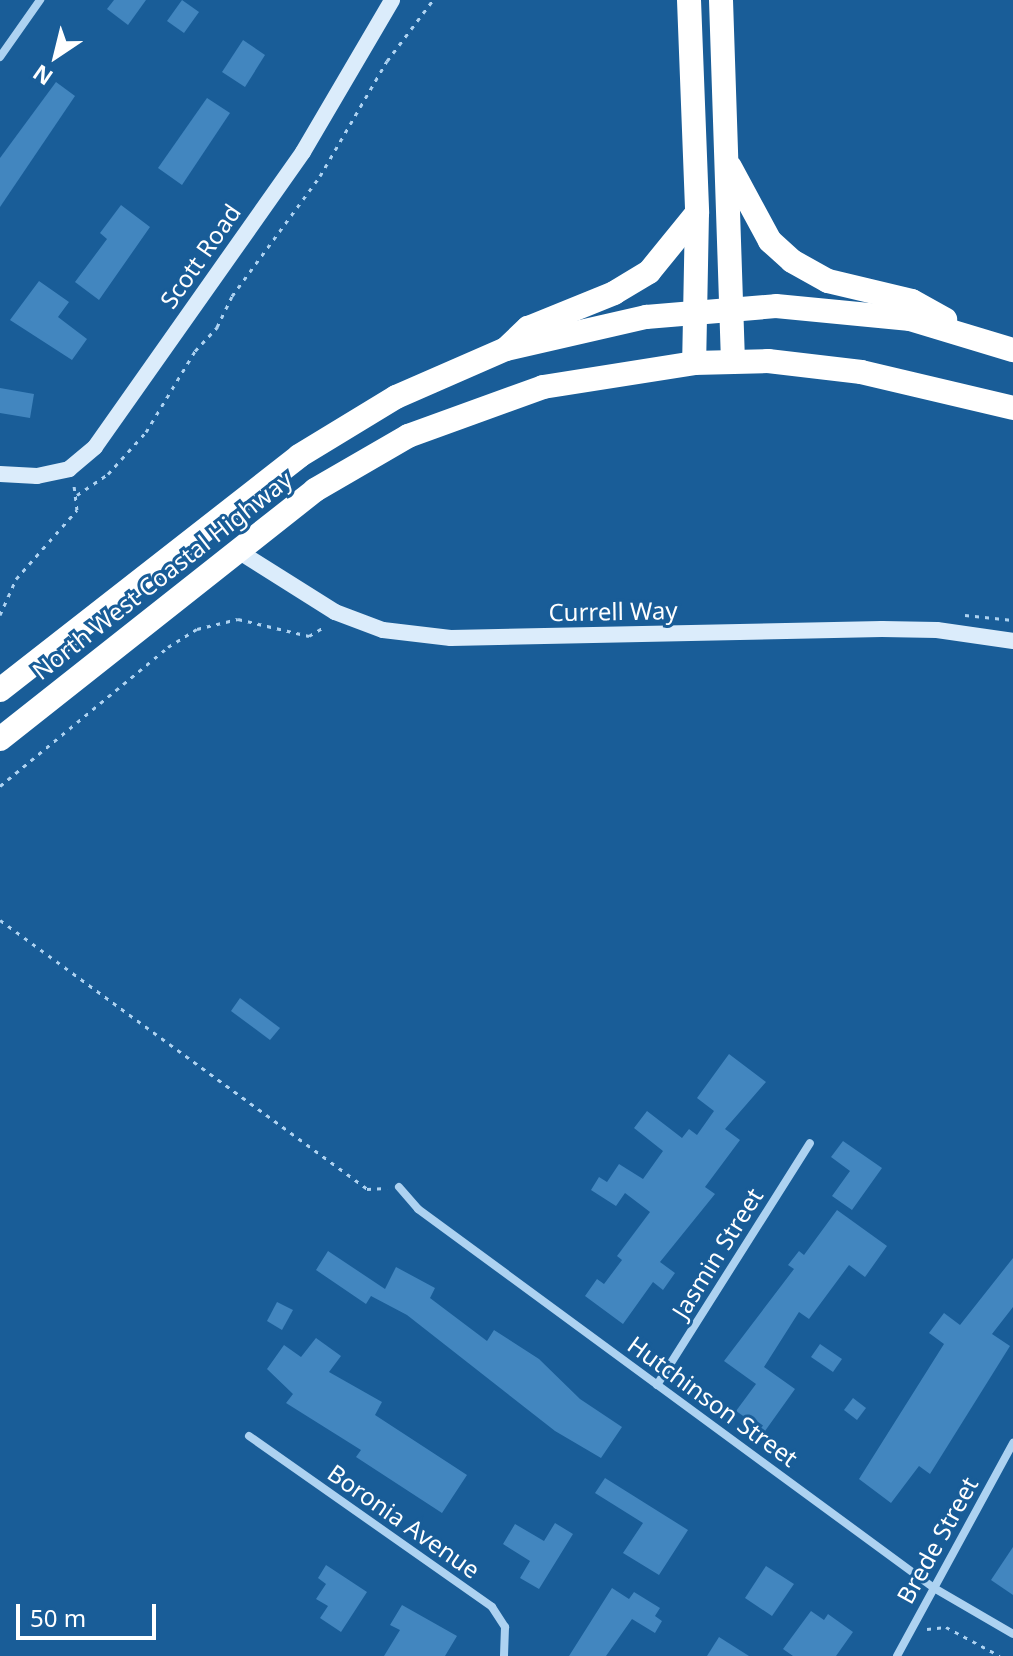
<!DOCTYPE html>
<html>
<head>
<meta charset="utf-8">
<style>
	body { margin:0 }
	#map { position:relative; width:1013px; height:1656px; overflow:hidden; background:#195d98; font-family:"Noto Sans",sans-serif }
	div>[style] { position:absolute }
	[style*='--x'] { left:calc(var(--x)*1px); top:calc(var(--y)*1px); width:calc(var(--w)*1px); rotate:calc(var(--a)*1deg) }
	.building>* { inset:0; background:#4286bf }
	.path>* { height:3px; margin-top:-1.5px; transform-origin:0; background:repeating-linear-gradient(90deg,#add2f1 0 4px,transparent 0 10px) }
	.street>* { height:8px; margin:-4px; padding:0 4px; transform-origin:4px; border-radius:4px; background:#add2f1 }
	.secondary>* { height:16px; margin:-8px; padding:0 8px; transform-origin:8px; border-radius:8px; background:#dbecfb }
	.highway>* { height:24px; margin:-12px; padding:0 12px; transform-origin:12px; border-radius:12px; background:#fff }
	span { translate:-50% -50%; white-space:nowrap; text-align:center; line-height:1.15; -webkit-text-stroke:6px #195d98; paint-order:stroke }
	.street-label { font-size:24px; color:#fff }
	.north { position:absolute; left:16px; top:16px; width:80px; height:80px; -webkit-text-stroke:6px #195d98; paint-order:stroke; rotate:215deg; font-size:22px; font-weight:700; line-height:32px; text-align:center; color:#fff }
	.north::after { content:''; display:block; margin:auto; width:28px; height:36px; background:#fff; clip-path:polygon(50% 0,100% 100%,50% 72%,0 100%) }
	.scale { position:absolute; left:16px; top:1604px; width:140px; height:36px; box-sizing:border-box; border:4px solid #fff; border-top:0; padding-left:10px; font-size:24px; line-height:28px; white-space:nowrap; color:#fff; -webkit-text-stroke:6px #195d98; paint-order:stroke }
</style>
</head>
<body>
<div id="map">
	<div class="building">
		<div style="clip-path:polygon(114px 0,146px 0,128px 25px,107px 9px)"></div>
		<div style="clip-path:polygon(182px 0,199px 12px,184px 33px,167px 21px)"></div>
		<div style="clip-path:polygon(243px 40px,265px 55px,245px 87px,222px 72px)"></div>
		<div style="clip-path:polygon(56px 82px,75px 96px,0 207px,0 158px)"></div>
		<div style="clip-path:polygon(207px 98px,230px 113px,182px 185px,158px 168px)"></div>
		<div style="clip-path:polygon(121px 205px,150px 227px,99px 300px,75px 282px,107px 239px,100px 233px)"></div>
		<div style="clip-path:polygon(39px 281px,69px 302px,58px 317px,87px 339px,72px 360px,10px 320px)"></div>
		<div style="clip-path:polygon(0 388px,34px 394px,30px 418px,0 413px)"></div>
		<div style="clip-path:polygon(240px 998px,280px 1028px,270px 1040px,231px 1011px)"></div>
		<div style="clip-path:polygon(729px 1054px,766px 1082px,725px 1129px,740px 1140px,705px 1187px,715px 1194px,660px 1262px,675px 1273px,663px 1290px,653px 1282px,623px 1324px,585px 1296px,597px 1279px,604px 1284px,622px 1260px,617px 1256px,650px 1212px,625px 1193px,616px 1206px,591px 1190px,599px 1177px,607px 1182px,619px 1164px,643px 1179px,663px 1151px,634px 1128px,647px 1111px,682px 1138px,689px 1129px,697px 1135px,714px 1111px,697px 1098px)"></div>
		<div style="clip-path:polygon(843px 1141px,882px 1168px,852px 1210px,832px 1196px,850px 1171px,831px 1157px)"></div>
		<div style="clip-path:polygon(837px 1210px,887px 1246px,865px 1277px,849px 1265px,809px 1319px,799px 1312px,764px 1367px,795px 1389px,765px 1431px,736px 1411px,756px 1384px,724px 1361px,794px 1269px,788px 1265px,799px 1251px,804px 1255px)"></div>
		<div style="clip-path:polygon(328px 1251px,385px 1289px,396px 1267px,435px 1288px,430px 1298px,487px 1341px,494px 1330px,539px 1359px,580px 1399px,622px 1427px,601px 1458px,555px 1431px,407px 1315px,371px 1296px,366px 1304px,316px 1270px)"></div>
		<div style="clip-path:polygon(1013px 1258px,1013px 1307px,992px 1334px,1010px 1346px,930px 1474px,919px 1466px,891px 1503px,859px 1479px,944px 1344px,929px 1333px,944px 1313px,960px 1325px)"></div>
		<div style="clip-path:polygon(277px 1302px,293px 1310px,282px 1330px,267px 1321px)"></div>
		<div style="clip-path:polygon(316px 1338px,341px 1356px,329px 1372px,382px 1402px,375px 1415px,467px 1475px,442px 1513px,356px 1457px,361px 1450px,286px 1403px,293px 1394px,267px 1369px,284px 1345px,301px 1357px)"></div>
		<div style="clip-path:polygon(820px 1344px,842px 1359px,833px 1372px,811px 1357px)"></div>
		<div style="clip-path:polygon(853px 1398px,866px 1408px,857px 1420px,844px 1410px)"></div>
		<div style="clip-path:polygon(605px 1478px,688px 1530px,659px 1575px,623px 1553px,643px 1523px,595px 1493px)"></div>
		<div style="clip-path:polygon(555px 1523px,573px 1534px,539px 1589px,520px 1578px,530px 1561px,503px 1544px,515px 1524px,544px 1541px)"></div>
		<div style="clip-path:polygon(1013px 1547px,1013px 1595px,991px 1580px)"></div>
		<div style="clip-path:polygon(326px 1565px,367px 1592px,341px 1632px,320px 1618px,328px 1606px,316px 1599px,326px 1584px,318px 1578px)"></div>
		<div style="clip-path:polygon(766px 1566px,794px 1584px,772px 1616px,745px 1598px)"></div>
		<div style="clip-path:polygon(612px 1588px,629px 1599px,634px 1592px,660px 1608px,655px 1616px,662px 1621px,655px 1633px,632px 1619px,606px 1656px,569px 1656px)"></div>
		<div style="clip-path:polygon(402px 1605px,457px 1636px,445px 1656px,384px 1656px,400px 1630px,390px 1625px)"></div>
		<div style="clip-path:polygon(811px 1611px,824px 1620px,828px 1614px,853px 1632px,836px 1656px,793px 1656px,783px 1649px)"></div>
		<div style="clip-path:polygon(719px 1637px,749px 1656px,707px 1656px)"></div>
	</div>
	<div class="path">
		<div style="--x:77;--y:495;--w:37;--a:-34"></div>
		<div style="--x:108;--y:474;--w:57;--a:-47.9"></div>
		<div style="--x:146;--y:432;--w:95;--a:-58.8"></div>
		<div style="--x:195;--y:351;--w:33;--a:-47"></div>
		<div style="--x:217;--y:327;--w:34;--a:-64"></div>
		<div style="--x:232;--y:296;--w:149;--a:-53.7"></div>
		<div style="--x:320;--y:176;--w:133;--a:-59.8"></div>
		<div style="--x:387;--y:61;--w:76;--a:-53"></div>
		<div style="--x:0;--y:615;--w:39;--a:-66"></div>
		<div style="--x:16;--y:579;--w:92;--a:-48.5"></div>
		<div style="--x:77;--y:510;--w:24;--a:-97"></div>
		<div style="--x:965;--y:615;--w:48;--a:5.9"></div>
		<div style="--x:0;--y:786;--w:218;--a:-39.6"></div>
		<div style="--x:168;--y:647;--w:34;--a:-32"></div>
		<div style="--x:197;--y:629;--w:42;--a:-13.7"></div>
		<div style="--x:238;--y:619;--w:73;--a:13.5"></div>
		<div style="--x:309;--y:636;--w:17;--a:-31"></div>
		<div style="--x:0;--y:920;--w:455;--a:36.2"></div>
		<div style="--x:367;--y:1189;--w:20;--a:-3"></div>
		<div style="--x:927;--y:1629;--w:19;--a:-6"></div>
		<div style="--x:946;--y:1627;--w:61;--a:28.2"></div>
	</div>
	<div class="street">
		<div style="--x:0;--y:57;--w:70;--a:-54.9"></div>
		<div style="--x:399;--y:1187;--w:29;--a:49"></div>
		<div style="--x:418;--y:1209;--w:640;--a:36.3"></div>
		<div style="--x:934;--y:1588;--w:91;--a:30.2"></div>
		<div style="--x:657;--y:1385;--w:286;--a:-57.7"></div>
		<div style="--x:249;--y:1436;--w:297;--a:35.1"></div>
		<div style="--x:492;--y:1607;--w:24;--a:57"></div>
		<div style="--x:505;--y:1627;--w:29;--a:92"></div>
		<div style="--x:897;--y:1656;--w:243;--a:-61.4"></div>
	</div>
	<div class="secondary">
		<div style="--x:0;--y:474;--w:37;--a:3"></div>
		<div style="--x:37;--y:476;--w:33;--a:-12"></div>
		<div style="--x:69;--y:469;--w:34;--a:-40"></div>
		<div style="--x:95;--y:447;--w:361;--a:-54.8"></div>
		<div style="--x:303;--y:152;--w:176;--a:-59.6"></div>
		<div style="--x:235;--y:549;--w:118;--a:32.2"></div>
		<div style="--x:335;--y:612;--w:51;--a:20.6"></div>
		<div style="--x:383;--y:630;--w:68;--a:6.7"></div>
		<div style="--x:451;--y:638;--w:431;--a:-1.2"></div>
		<div style="--x:882;--y:629;--w:55;--a:1"></div>
		<div style="--x:937;--y:630;--w:77;--a:8.2"></div>
	</div>
	<div class="highway">
		<div style="--x:689;--y:0;--w:213;--a:87.8"></div>
		<div style="--x:697;--y:213;--w:150;--a:91.1"></div>
		<div style="--x:721;--y:0;--w:361;--a:88.1"></div>
		<div style="--x:730;--y:167;--w:84;--a:61.6"></div>
		<div style="--x:770;--y:241;--w:30;--a:42"></div>
		<div style="--x:792;--y:261;--w:41;--a:29.1"></div>
		<div style="--x:828;--y:281;--w:86;--a:13.4"></div>
		<div style="--x:912;--y:301;--w:38;--a:29"></div>
		<div style="--x:507;--y:348;--w:29;--a:-44"></div>
		<div style="--x:528;--y:328;--w:93;--a:-22.1"></div>
		<div style="--x:614;--y:293;--w:41;--a:-31"></div>
		<div style="--x:649;--y:272;--w:76;--a:-50.9"></div>
		<div style="--x:0;--y:690;--w:380;--a:-38"></div>
		<div style="--x:299;--y:456;--w:114;--a:-31.3"></div>
		<div style="--x:396;--y:397;--w:120;--a:-23.6"></div>
		<div style="--x:506;--y:349;--w:144;--a:-12.9"></div>
		<div style="--x:646;--y:317;--w:130;--a:-4.8"></div>
		<div style="--x:776;--y:306;--w:135;--a:5.5"></div>
		<div style="--x:910;--y:319;--w:108;--a:16.8"></div>
		<div style="--x:0;--y:739;--w:402;--a:-38.3"></div>
		<div style="--x:315;--y:490;--w:108;--a:-30.1"></div>
		<div style="--x:408;--y:436;--w:144;--a:-19.9"></div>
		<div style="--x:543;--y:387;--w:153;--a:-9"></div>
		<div style="--x:694;--y:363;--w:74;--a:-1.5"></div>
		<div style="--x:768;--y:361;--w:94;--a:6.7"></div>
		<div style="--x:861;--y:372;--w:156;--a:13.3"></div>
	</div>
	<div class="street-label">
		<span style="left:200px;top:256px;rotate:-55deg">Scott Road</span>
		<span style="left:162px;top:575px;rotate:-38deg">North West Coastal Highway</span>
		<span style="left:613px;top:611px;rotate:-1deg">Currell Way</span>
		<span style="left:717px;top:1253px;rotate:-58deg">Jasmin Street</span>
		<span style="left:713px;top:1401px;rotate:36deg">Hutchinson Street</span>
		<span style="left:404px;top:1521px;rotate:35deg">Boronia Avenue</span>
		<span style="left:937px;top:1540px;rotate:-61deg">Brede Street</span>
	</div>
	<div class="north">N</div>
	<div class="scale">50 m</div>
</div>
</body>
</html>
